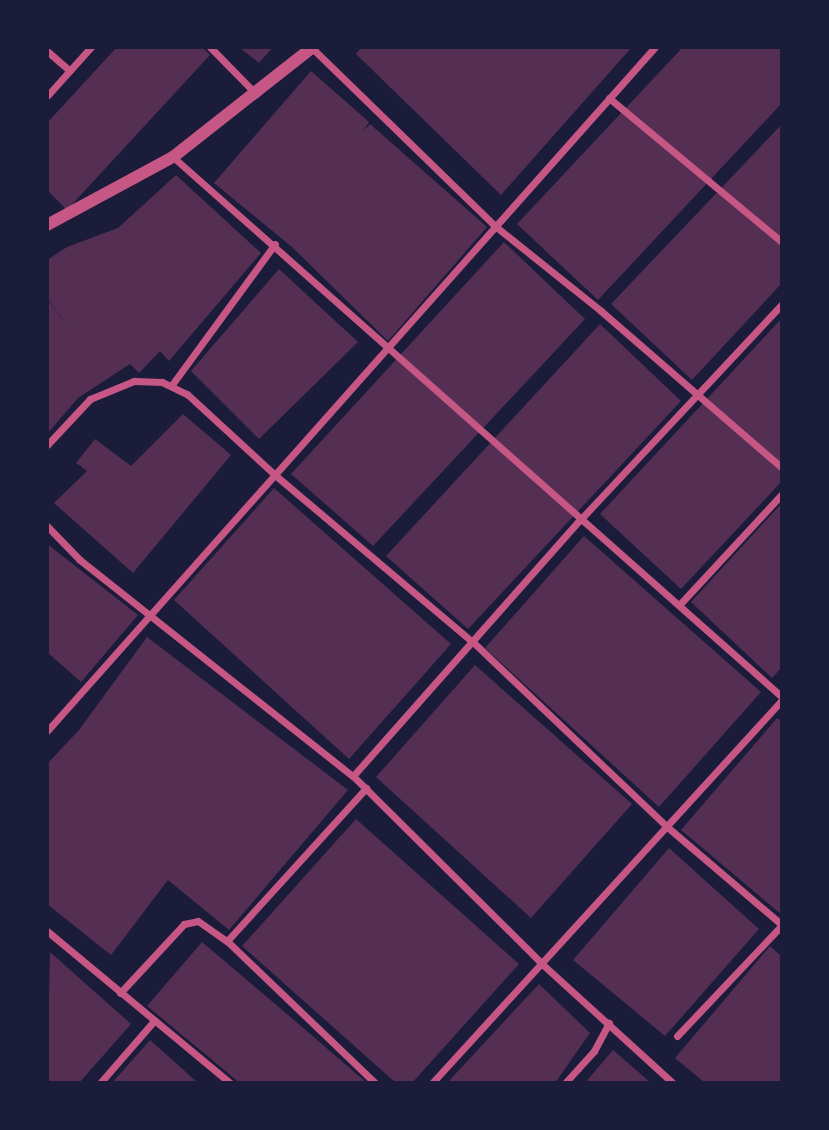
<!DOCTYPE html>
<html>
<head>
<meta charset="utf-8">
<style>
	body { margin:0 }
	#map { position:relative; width:829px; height:1130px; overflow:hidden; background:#1b1b3a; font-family:"Playfair Display",serif }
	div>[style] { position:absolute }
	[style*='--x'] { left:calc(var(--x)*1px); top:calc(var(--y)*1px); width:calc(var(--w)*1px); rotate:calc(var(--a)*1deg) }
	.building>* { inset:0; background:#542f53 }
	.minor>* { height:7px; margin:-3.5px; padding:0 3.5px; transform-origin:3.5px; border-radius:3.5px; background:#c65784 }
	.tertiary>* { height:12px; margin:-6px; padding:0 6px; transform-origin:6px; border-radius:6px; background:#c65784 }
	span { translate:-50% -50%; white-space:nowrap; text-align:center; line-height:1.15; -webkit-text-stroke:7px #1b1b3a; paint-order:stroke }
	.frame { position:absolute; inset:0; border:49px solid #1b1b3a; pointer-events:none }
</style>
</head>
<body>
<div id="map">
	<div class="building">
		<div style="clip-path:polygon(117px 47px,202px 47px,210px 55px,67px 210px,47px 190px,47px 123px)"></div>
		<div style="clip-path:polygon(239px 47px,273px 47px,259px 63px)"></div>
		<div style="clip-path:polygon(362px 47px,632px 47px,501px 195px,356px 54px)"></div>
		<div style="clip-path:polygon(683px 47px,782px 47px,782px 103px,598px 300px,517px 224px)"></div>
		<div style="clip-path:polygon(311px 71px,369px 122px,363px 131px,370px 124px,487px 227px,388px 341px,292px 247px,214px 183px)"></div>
		<div style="clip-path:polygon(782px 124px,782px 283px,692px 380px,611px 304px)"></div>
		<div style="clip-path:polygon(176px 175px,261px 253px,169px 361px,160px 351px,139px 373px,130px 364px,78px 398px,47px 434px,47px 299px,73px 334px,47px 298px,47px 260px,67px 247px,118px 228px)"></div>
		<div style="clip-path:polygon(504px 242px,585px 319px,373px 546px,291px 474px)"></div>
		<div style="clip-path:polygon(279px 269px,358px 342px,259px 439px,191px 371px)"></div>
		<div style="clip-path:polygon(782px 318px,782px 481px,681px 589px,600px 514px)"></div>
		<div style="clip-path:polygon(600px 324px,681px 401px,468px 629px,386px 556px)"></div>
		<div style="clip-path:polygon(183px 414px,231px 455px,133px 573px,54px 503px,87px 471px,76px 463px,95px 439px,131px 466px)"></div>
		<div style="clip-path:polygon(274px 488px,451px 644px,349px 759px,174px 600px)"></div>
		<div style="clip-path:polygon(782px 503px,782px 667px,772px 678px,691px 602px)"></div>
		<div style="clip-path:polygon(584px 536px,761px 692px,659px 807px,485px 648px)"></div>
		<div style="clip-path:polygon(47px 544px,138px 615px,81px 682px,47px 652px)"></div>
		<div style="clip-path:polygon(147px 637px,348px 790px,229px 930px,168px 880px,111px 955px,47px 904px,47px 764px,79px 730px)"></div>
		<div style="clip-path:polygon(475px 665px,632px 804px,531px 918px,376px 777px)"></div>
		<div style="clip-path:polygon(777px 718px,782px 722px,782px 915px,681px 830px)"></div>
		<div style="clip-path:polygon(356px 819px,519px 964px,412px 1083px,396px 1083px,242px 946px)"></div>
		<div style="clip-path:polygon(669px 848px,759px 929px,665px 1036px,573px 960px)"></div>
		<div style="clip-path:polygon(202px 942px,301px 1026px,367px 1083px,240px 1083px,147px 1006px)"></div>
		<div style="clip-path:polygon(770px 946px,782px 957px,782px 1083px,705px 1083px,675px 1058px)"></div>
		<div style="clip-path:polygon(50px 952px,131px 1024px,79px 1083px,47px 1083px)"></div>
		<div style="clip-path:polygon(539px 984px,590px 1033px,555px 1083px,447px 1083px)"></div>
		<div style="clip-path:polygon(150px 1040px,188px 1074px,198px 1083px,112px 1083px)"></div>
		<div style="clip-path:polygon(613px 1050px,651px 1083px,585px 1083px)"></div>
	</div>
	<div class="minor">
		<div style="--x:210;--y:47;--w:66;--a:45.6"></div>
		<div style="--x:312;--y:48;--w:255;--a:44.2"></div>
		<div style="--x:495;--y:226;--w:136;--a:38.7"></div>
		<div style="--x:601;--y:311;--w:240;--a:40.9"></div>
		<div style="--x:47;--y:51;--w:30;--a:41"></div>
		<div style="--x:47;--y:96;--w:66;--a:-48.1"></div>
		<div style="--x:609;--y:98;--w:225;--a:39.8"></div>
		<div style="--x:173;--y:157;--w:814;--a:41.56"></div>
		<div style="--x:171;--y:386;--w:176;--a:-53.8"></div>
		<div style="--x:47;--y:445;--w:63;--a:-46.9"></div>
		<div style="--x:90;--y:399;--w:48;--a:-22.2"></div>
		<div style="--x:134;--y:381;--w:28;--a:2"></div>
		<div style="--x:162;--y:382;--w:28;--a:26"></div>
		<div style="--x:187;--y:394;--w:120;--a:42.6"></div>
		<div style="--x:275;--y:475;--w:260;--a:40.2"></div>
		<div style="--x:474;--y:643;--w:264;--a:43.6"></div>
		<div style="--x:665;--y:825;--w:154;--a:40.5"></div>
		<div style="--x:47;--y:526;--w:47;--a:45.9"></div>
		<div style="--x:80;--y:560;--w:348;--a:38.4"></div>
		<div style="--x:353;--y:776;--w:265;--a:44.8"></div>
		<div style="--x:541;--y:963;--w:178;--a:42.3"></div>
		<div style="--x:681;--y:603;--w:149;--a:-47.2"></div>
		<div style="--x:47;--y:731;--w:915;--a:-48.37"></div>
		<div style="--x:353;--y:776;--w:341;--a:-48.5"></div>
		<div style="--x:579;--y:521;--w:297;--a:-46.9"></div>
		<div style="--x:47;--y:931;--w:238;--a:39.7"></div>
		<div style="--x:227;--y:941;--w:207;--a:-47.7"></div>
		<div style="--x:120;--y:993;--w:94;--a:-47.2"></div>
		<div style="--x:184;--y:924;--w:14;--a:-12"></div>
		<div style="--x:198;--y:921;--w:35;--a:35"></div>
		<div style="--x:227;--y:941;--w:205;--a:43.8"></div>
		<div style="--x:677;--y:1036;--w:153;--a:-46.6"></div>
		<div style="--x:100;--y:1083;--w:81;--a:-49"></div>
		<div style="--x:432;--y:1083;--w:519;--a:-47.58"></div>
		<div style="--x:565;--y:1083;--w:43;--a:-47.8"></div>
		<div style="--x:594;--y:1051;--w:32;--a:-62"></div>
	</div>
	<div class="tertiary">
		<div style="--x:47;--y:225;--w:143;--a:-28.4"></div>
		<div style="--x:173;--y:157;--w:178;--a:-38.2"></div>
	</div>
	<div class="frame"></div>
</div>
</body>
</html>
